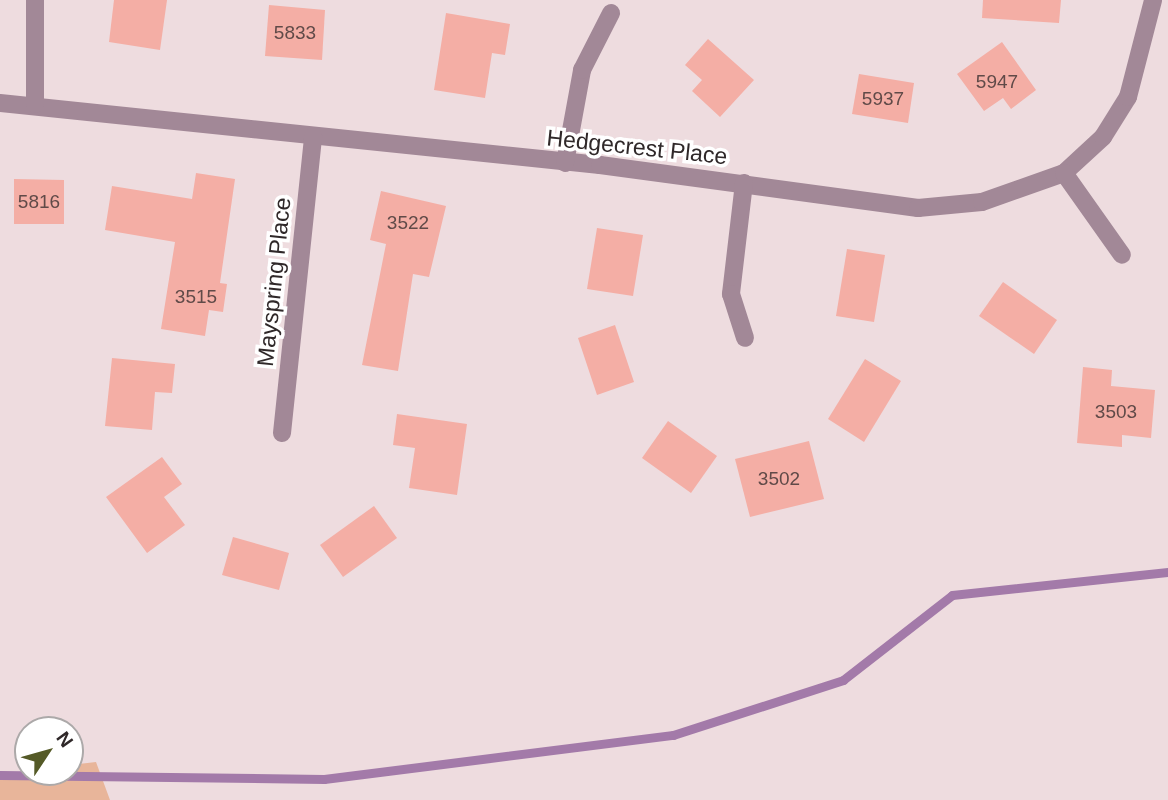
<!DOCTYPE html>
<html>
<head>
<meta charset="utf-8">
<style>
	body { margin:0 }
	#map { position:relative; width:1168px; height:800px; overflow:hidden; background:#eedcdf; font-family:Arial,sans-serif }
	div>[style] { position:absolute }
	[style*='--x'] { left:calc(var(--x)*1px); top:calc(var(--y)*1px); width:calc(var(--w)*1px); rotate:calc(var(--a)*1deg) }
	.green>* { inset:0; background:#e8b59a }
	.stream>* { height:9px; margin:-4.5px; padding:0 4.5px; transform-origin:4.5px; border-radius:4.5px; background:#a37aa9 }
	.building>* { inset:0; background:#f4aea5 }
	.minor>* { height:18px; margin:-9px; padding:0 9px; transform-origin:9px; border-radius:9px; background:#a28897 }
	span { translate:-50% -50%; white-space:nowrap; text-align:center; line-height:1.15; -webkit-text-stroke:7px #fff; paint-order:stroke }
	.number-label { font-size:19px; color:#604a48 }
	.number-label span { -webkit-text-stroke-width:0 }
	.street-label { font-size:23px; color:#2f2829 }
	.north { position:absolute; left:14px; top:716px; width:70px; height:70px; box-sizing:border-box; background:#fff; border:2px solid #aca9a9; border-radius:50%; rotate:54deg; font-size:19px; font-weight:700; line-height:28px; text-align:center; color:#2f2829 }
	.north::after { content:''; display:block; margin:auto; width:24px; height:32px; background:#555a27; clip-path:polygon(50% 0,100% 100%,50% 72%,0 100%) }
</style>
</head>
<body>
<div id="map">
	<div class="green">
		<div style="clip-path:polygon(96px 762px,110px 800px,0 800px,0 774px,70px 772px,70px 765px)"></div>
	</div>
	<div class="stream">
		<div style="--x:0;--y:775;--w:324;--a:0.7"></div>
		<div style="--x:324;--y:779;--w:352;--a:-7.2"></div>
		<div style="--x:673;--y:735;--w:179;--a:-17.9"></div>
		<div style="--x:843;--y:680;--w:138;--a:-37.9"></div>
		<div style="--x:952;--y:595;--w:217;--a:-6.1"></div>
	</div>
	<div class="building">
		<div style="clip-path:polygon(114px 0,167px 0,160px 50px,109px 42px)"></div>
		<div style="clip-path:polygon(983px 0,1061px 0,1059px 23px,982px 18px)"></div>
		<div style="clip-path:polygon(269px 5px,325px 10px,322px 60px,265px 56px)"></div>
		<div style="clip-path:polygon(446px 13px,510px 24px,505px 55px,492px 53px,485px 98px,434px 90px)"></div>
		<div style="clip-path:polygon(708px 39px,754px 80px,720px 117px,692px 91px,702px 80px,685px 65px)"></div>
		<div style="clip-path:polygon(1002px 42px,1036px 90px,1011px 109px,1003px 98px,984px 111px,957px 74px)"></div>
		<div style="clip-path:polygon(859px 74px,914px 83px,908px 123px,852px 114px)"></div>
		<div style="clip-path:polygon(196px 173px,235px 179px,220px 283px,227px 284px,223px 312px,209px 310px,205px 336px,161px 329px,175px 242px,105px 230px,112px 186px,192px 199px)"></div>
		<div style="clip-path:polygon(14px 179px,64px 180px,64px 224px,14px 224px)"></div>
		<div style="clip-path:polygon(381px 191px,446px 206px,429px 277px,413px 274px,398px 371px,362px 365px,386px 244px,370px 240px)"></div>
		<div style="clip-path:polygon(597px 228px,643px 235px,633px 296px,587px 289px)"></div>
		<div style="clip-path:polygon(847px 249px,885px 255px,874px 322px,836px 316px)"></div>
		<div style="clip-path:polygon(1003px 282px,1057px 320px,1034px 354px,979px 316px)"></div>
		<div style="clip-path:polygon(615px 325px,634px 382px,597px 395px,578px 338px)"></div>
		<div style="clip-path:polygon(112px 358px,175px 364px,172px 393px,155px 392px,152px 430px,105px 426px)"></div>
		<div style="clip-path:polygon(865px 359px,901px 381px,864px 442px,828px 419px)"></div>
		<div style="clip-path:polygon(1083px 367px,1112px 370px,1111px 386px,1155px 390px,1151px 438px,1122px 435px,1122px 447px,1077px 443px)"></div>
		<div style="clip-path:polygon(397px 414px,467px 424px,457px 495px,409px 488px,415px 448px,393px 445px)"></div>
		<div style="clip-path:polygon(668px 421px,717px 456px,691px 493px,642px 458px)"></div>
		<div style="clip-path:polygon(809px 441px,824px 499px,750px 517px,735px 459px)"></div>
		<div style="clip-path:polygon(162px 457px,182px 484px,164px 497px,185px 525px,147px 553px,106px 497px)"></div>
		<div style="clip-path:polygon(374px 506px,397px 538px,343px 577px,320px 545px)"></div>
		<div style="clip-path:polygon(233px 537px,289px 553px,279px 590px,222px 575px)"></div>
	</div>
	<div class="minor">
		<div style="--x:0;--y:103;--w:603;--a:5.9"></div>
		<div style="--x:600;--y:165;--w:321;--a:7.7"></div>
		<div style="--x:918;--y:208;--w:64;--a:-5.4"></div>
		<div style="--x:982;--y:202;--w:87;--a:-19.5"></div>
		<div style="--x:1064;--y:173;--w:53;--a:-42.7"></div>
		<div style="--x:1103;--y:137;--w:47;--a:-58"></div>
		<div style="--x:1128;--y:97;--w:100;--a:-75.5"></div>
		<div style="--x:35;--y:104;--w:104;--a:-90"></div>
		<div style="--x:565;--y:163;--w:95;--a:-79.6"></div>
		<div style="--x:582;--y:70;--w:64;--a:-63"></div>
		<div style="--x:1064;--y:173;--w:100;--a:54.7"></div>
		<div style="--x:744;--y:183;--w:112;--a:96.7"></div>
		<div style="--x:731;--y:294;--w:46;--a:72.3"></div>
		<div style="--x:282;--y:433;--w:298;--a:-84"></div>
	</div>
	<div class="number-label">
		<span style="left:295px;top:33px">5833</span>
		<span style="left:997px;top:82px">5947</span>
		<span style="left:883px;top:99px">5937</span>
		<span style="left:39px;top:202px">5816</span>
		<span style="left:408px;top:223px">3522</span>
		<span style="left:196px;top:297px">3515</span>
		<span style="left:1116px;top:412px">3503</span>
		<span style="left:779px;top:479px">3502</span>
	</div>
	<div class="street-label">
		<span style="left:637px;top:147px;rotate:6deg">Hedgecrest Place</span>
		<span style="left:274px;top:282px;rotate:-84deg">Mayspring Place</span>
	</div>
	<div class="north">N</div>
</div>
</body>
</html>
